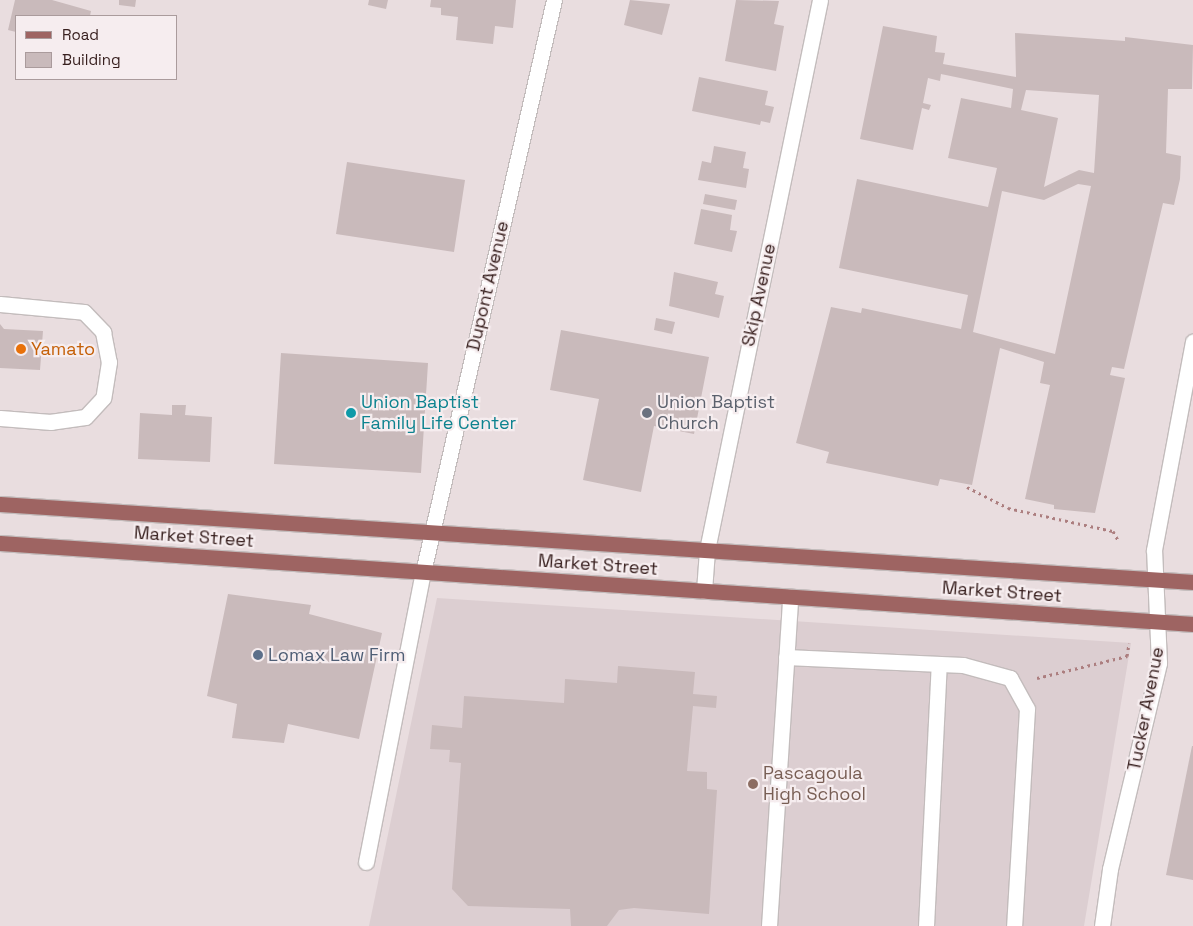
<!DOCTYPE html>
<html>
<head>
<meta charset="utf-8">
<style>
	body { margin:0 }
	#map { position:relative; width:1193px; height:926px; overflow:hidden; background:#e9dddf; font-family:"Space Grotesk",sans-serif }
	div>[style] { position:absolute }
	[style*='--x'] { left:calc(var(--x)*1px); top:calc(var(--y)*1px); width:calc(var(--w)*1px); rotate:calc(var(--a)*1deg) }
	.built>* { inset:0; background:#dcced1 }
	.building>* { inset:0; background:#c9babb }
	.path>* { height:3px; margin-top:-1.5px; transform-origin:0; background:repeating-linear-gradient(90deg,#ac7e7f 0 2.5px,transparent 0 6.5px) }
	.roads { filter:drop-shadow(1px 0 #c3bcbc) drop-shadow(-1px 0 #c3bcbc) drop-shadow(0 1px #c3bcbc) drop-shadow(0 -1px #c3bcbc) }
	.minor>* { height:15px; margin:-7.5px; padding:0 7.5px; transform-origin:7.5px; border-radius:7.5px; background:#fff }
	.major>* { height:15px; margin:-7.5px; padding:0 7.5px; transform-origin:7.5px; border-radius:7.5px; background:#9e6462 }
	.dots>* { width:14px; height:14px; translate:-50% -50%; box-sizing:border-box; border:2px solid #f6edef; border-radius:50% }
	span { translate:-50% -50%; white-space:nowrap; text-align:center; line-height:1.15; -webkit-text-stroke:4.5px #f6edef; paint-order:stroke }
	.street-label { font-size:18px; color:#38201f }
	.food-label { font-size:18px; color:#c56008 }
	.left { translate:0 -50%; text-align:left }
	.culture-label { font-size:18px; color:#0d838f }
	.worship-label { font-size:18px; color:#5b616d }
	.service-label { font-size:18px; color:#4e5e75 }
	.education-label { font-size:18px; color:#785e54 }
	.legend { position:absolute; left:15px; top:15px; width:162px; height:65px; box-sizing:border-box; background:#f6edef; border:1px solid #aa9b9c; margin:0; padding:6px 9px; list-style:none; font-size:15px; color:#38201f }
	.legend li { display:flex; align-items:center; gap:10px; height:25px }
	.legend b { width:25px; border:1px solid #aa9b9c }
</style>
</head>
<body>
<div id="map">
	<div class="built">
		<div style="clip-path:polygon(437px 598px,1131px 643px,1084px 926px,369px 926px)"></div>
	</div>
	<div class="building">
		<div style="clip-path:polygon(15px 0,52px 0,91px 11px,90px 16px,16px 16px,16px 32px,8px 30px)"></div>
		<div style="clip-path:polygon(119px 0,136px 0,135px 7px,119px 5px)"></div>
		<div style="clip-path:polygon(369px 0,388px 0,386px 9px,368px 5px)"></div>
		<div style="clip-path:polygon(431px 0,516px 0,513px 28px,495px 26px,493px 44px,456px 40px,458px 17px,441px 15px,441px 8px,430px 7px)"></div>
		<div style="clip-path:polygon(630px 0,670px 4px,662px 35px,624px 25px)"></div>
		<div style="clip-path:polygon(736px 0,779px 1px,774px 24px,784px 26px,776px 71px,725px 61px)"></div>
		<div style="clip-path:polygon(evenodd,883px 26px,937px 36px,935px 52px,945px 53px,943px 64px,1016px 77px,1015px 33px,1125px 41px,1125px 37px,1193px 45px,1192px 89px,1168px 89px,1166px 153px,1181px 156px,1180px 179px,1174px 205px,1163px 203px,1124px 369px,1112px 367px,1110px 375px,1125px 378px,1095px 513px,1054px 509px,1054px 505px,1025px 499px,1050px 385px,1040px 383px,1044px 362px,1000px 348px,972px 485px,940px 479px,938px 486px,826px 463px,829px 452px,796px 443px,831px 307px,861px 313px,862px 308px,961px 329px,968px 295px,839px 268px,857px 179px,988px 207px,997px 168px,948px 158px,961px 98px,1011px 108px,1013px 89px,941px 74px,940px 81px,928px 78px,923px 103px,931px 105px,929px 110px,922px 108px,913px 150px,860px 139px,883px 26px,1026px 90px,1099px 95px,1094px 173px,1079px 170px,1044px 187px,1058px 118px,1021px 110px,1026px 90px,883px 26px,1078px 184px,1091px 186px,1055px 354px,973px 332px,1002px 191px,1044px 200px,1078px 184px)"></div>
		<div style="clip-path:polygon(699px 77px,768px 91px,765px 105px,774px 107px,770px 123px,761px 121px,760px 125px,692px 111px)"></div>
		<div style="clip-path:polygon(714px 146px,746px 152px,743px 168px,749px 169px,746px 188px,698px 180px,702px 161px,711px 163px)"></div>
		<div style="clip-path:polygon(347px 162px,465px 180px,454px 252px,336px 234px)"></div>
		<div style="clip-path:polygon(705px 194px,737px 200px,735px 210px,703px 204px)"></div>
		<div style="clip-path:polygon(701px 209px,732px 215px,730px 230px,737px 231px,732px 252px,694px 244px)"></div>
		<div style="clip-path:polygon(674px 272px,718px 282px,715px 294px,724px 296px,719px 318px,669px 306px)"></div>
		<div style="clip-path:polygon(656px 318px,675px 322px,672px 334px,654px 330px)"></div>
		<div style="clip-path:polygon(0 324px,4px 329px,43px 331px,40px 370px,0 368px)"></div>
		<div style="clip-path:polygon(561px 330px,709px 357px,694px 434px,654px 426px,641px 492px,583px 480px,599px 399px,550px 390px)"></div>
		<div style="clip-path:polygon(281px 353px,428px 363px,421px 473px,274px 464px)"></div>
		<div style="clip-path:polygon(172px 405px,186px 405px,185px 415px,212px 417px,210px 462px,138px 459px,140px 413px,172px 415px)"></div>
		<div style="clip-path:polygon(228px 594px,311px 605px,309px 614px,382px 633px,359px 739px,288px 724px,284px 743px,232px 738px,237px 704px,207px 696px)"></div>
		<div style="clip-path:polygon(618px 666px,695px 672px,693px 694px,717px 696px,716px 708px,693px 706px,687px 771px,707px 772px,707px 789px,717px 790px,709px 914px,634px 908px,619px 910px,607px 926px,571px 926px,570px 909px,468px 906px,452px 889px,461px 763px,449px 762px,450px 750px,430px 749px,432px 725px,462px 728px,464px 696px,564px 703px,565px 679px,617px 683px)"></div>
		<div style="clip-path:polygon(1192px 746px,1193px 746px,1193px 880px,1166px 875px)"></div>
	</div>
	<div class="path">
		<div style="--x:967;--y:487;--w:46;--a:27.1"></div>
		<div style="--x:1008;--y:508;--w:107;--a:12.4"></div>
		<div style="--x:1113;--y:531;--w:10;--a:61"></div>
		<div style="--x:1037;--y:678;--w:93;--a:-13.7"></div>
		<div style="--x:1127;--y:656;--w:13;--a:-81"></div>
	</div>
	<div class="roads">
		<div class="minor">
			<div style="--x:0;--y:304;--w:84;--a:5.4"></div>
			<div style="--x:84;--y:312;--w:28;--a:46"></div>
			<div style="--x:103;--y:332;--w:31;--a:79"></div>
			<div style="--x:109;--y:362;--w:36;--a:99"></div>
			<div style="--x:103;--y:398;--w:26;--a:133"></div>
			<div style="--x:85;--y:417;--w:34;--a:172"></div>
			<div style="--x:51;--y:422;--w:51;--a:-175.5"></div>
			<div style="--x:704;--y:591;--w:41;--a:-85.8"></div>
			<div style="--x:707;--y:550;--w:561;--a:-78.39"></div>
			<div style="--x:786;--y:657;--w:177;--a:2.6"></div>
			<div style="--x:963;--y:665;--w:49;--a:15.5"></div>
			<div style="--x:1010;--y:678;--w:35;--a:61"></div>
			<div style="--x:1027;--y:709;--w:217;--a:93.4"></div>
			<div style="--x:366;--y:862;--w:296;--a:-78.9"></div>
			<div style="--x:423;--y:572;--w:587;--a:-77.1"></div>
			<div style="--x:769;--y:926;--w:330;--a:-86.3"></div>
			<div style="--x:926;--y:926;--w:262;--a:-87.2"></div>
			<div style="--x:1102;--y:926;--w:58;--a:-82"></div>
			<div style="--x:1110;--y:869;--w:212;--a:-76.6"></div>
			<div style="--x:1159;--y:663;--w:113;--a:-92.5"></div>
			<div style="--x:1154;--y:550;--w:212;--a:-79.4"></div>
		</div>
		<div class="major">
			<div style="--x:0;--y:504;--w:1196;--a:3.74"></div>
			<div style="--x:0;--y:543;--w:1196;--a:3.88"></div>
		</div>
	</div>
	<div class="dots">
		<div style="left:21px;top:349px;background:#e8710a"></div>
		<div style="left:351px;top:413px;background:#0f9aa8"></div>
		<div style="left:647px;top:413px;background:#6b7280"></div>
		<div style="left:258px;top:655px;background:#5c6f8a"></div>
		<div style="left:753px;top:784px;background:#8d6e63"></div>
	</div>
	<div class="street-label">
		<span style="left:488px;top:286px;rotate:-77deg">Dupont Avenue</span>
		<span style="left:759px;top:295px;rotate:-78deg">Skip Avenue</span>
		<span style="left:194px;top:537px;rotate:4deg">Market Street</span>
		<span style="left:598px;top:565px;rotate:4deg">Market Street</span>
		<span style="left:1002px;top:592px;rotate:4deg">Market Street</span>
		<span style="left:1146px;top:709px;rotate:-79deg">Tucker Avenue</span>
	</div>
	<div class="food-label">
		<span class="left" style="left:31px;top:349px">Yamato</span>
	</div>
	<div class="culture-label">
		<span class="left" style="left:361px;top:413px">Union Baptist<br>Family Life Center</span>
	</div>
	<div class="worship-label">
		<span class="left" style="left:657px;top:413px">Union Baptist<br>Church</span>
	</div>
	<div class="service-label">
		<span class="left" style="left:268px;top:655px">Lomax Law Firm</span>
	</div>
	<div class="education-label">
		<span class="left" style="left:763px;top:784px">Pascagoula<br>High School</span>
	</div>
	<ul class="legend">
	<li><b style="height:6px;background:#9e6462"></b>Road</li>
	<li><b style="height:14px;background:#c9babb"></b>Building</li>
	</ul>
</div>
</body>
</html>
